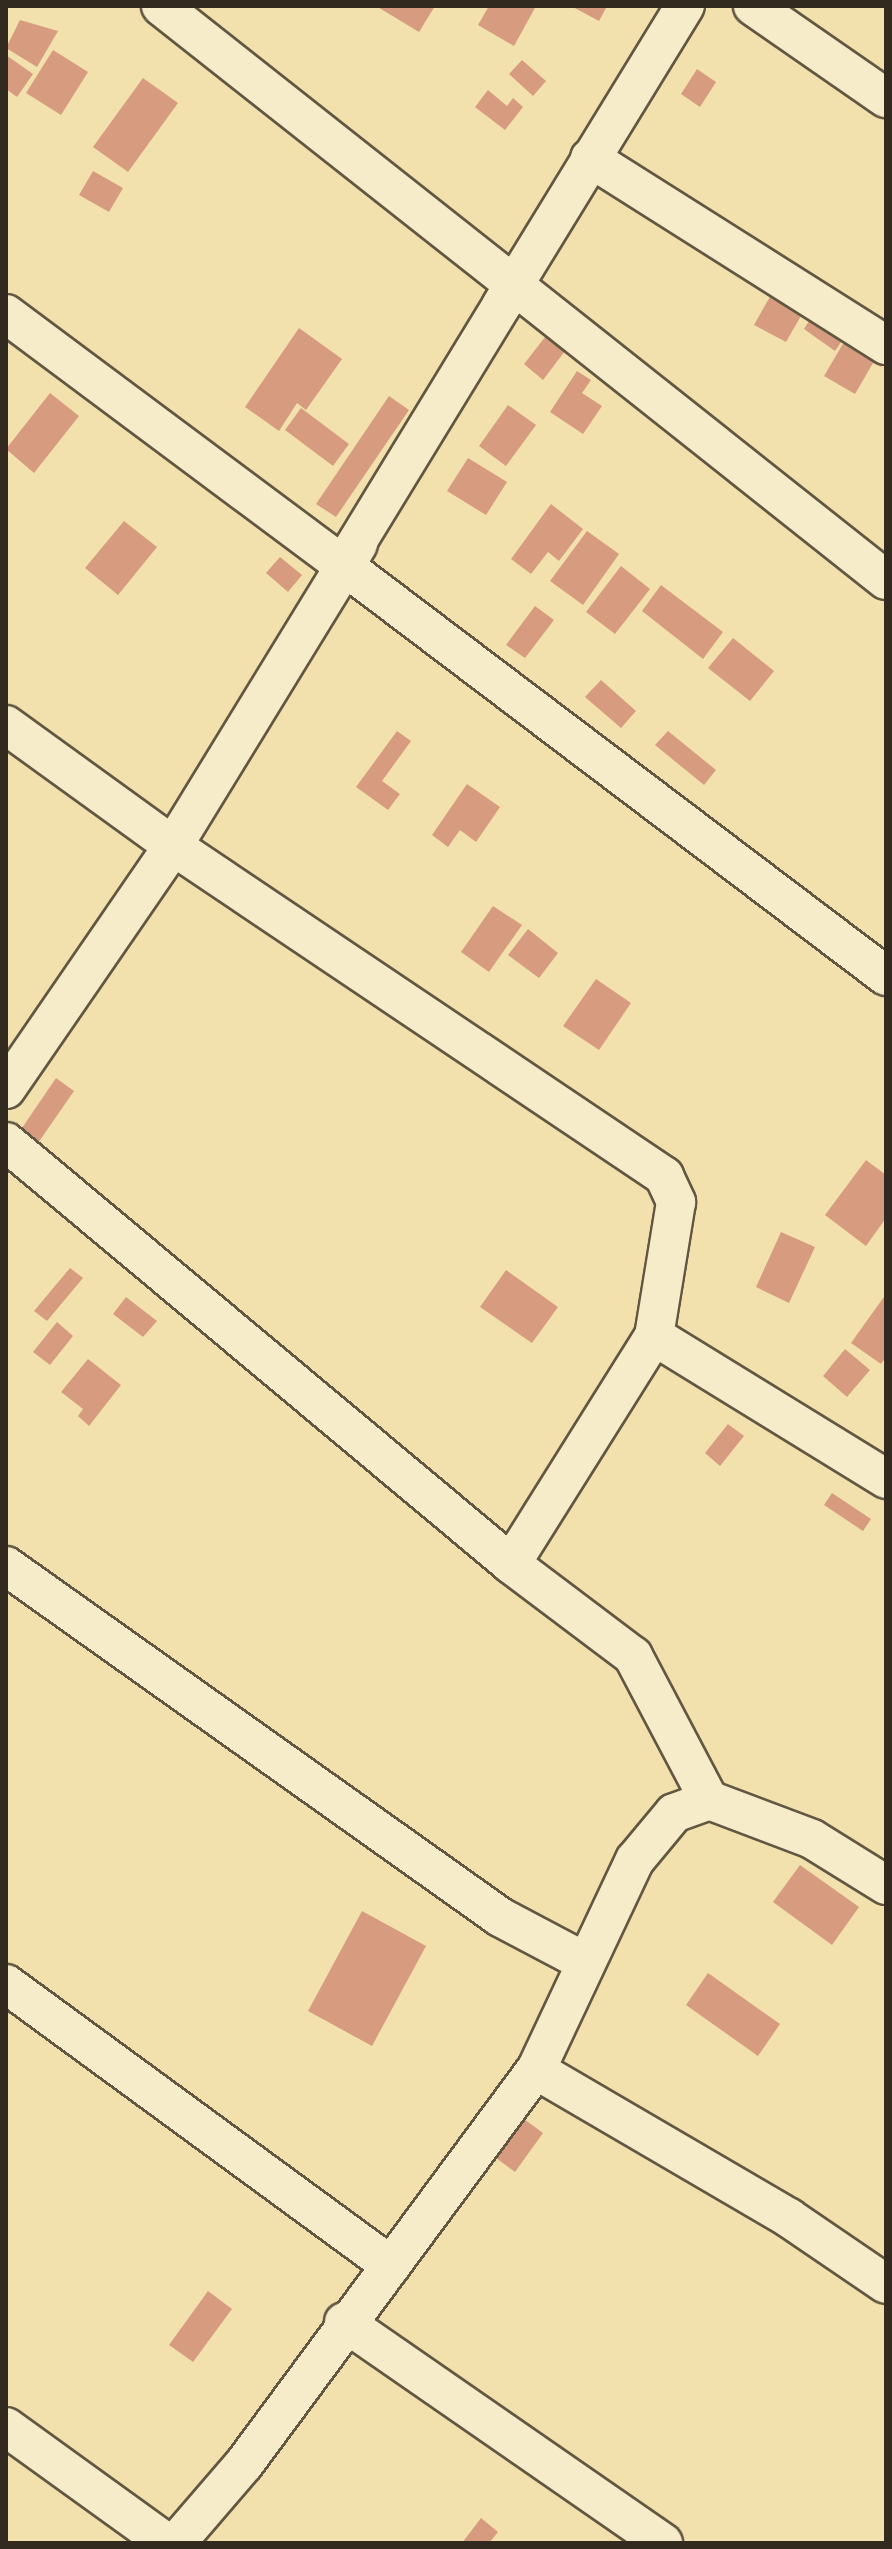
<!DOCTYPE html>
<html>
<head>
<meta charset="utf-8">
<style>
	body { margin:0 }
	#map { position:relative; width:892px; height:2549px; overflow:hidden; background:#f2e1ad; font-family:"IM FELL Double Pica",serif }
	div>[style] { position:absolute }
	[style*='--x'] { left:calc(var(--x)*1px); top:calc(var(--y)*1px); width:calc(var(--w)*1px); rotate:calc(var(--a)*1deg) }
	.building>* { inset:0; background:#d79c7f }
	.roads { filter:drop-shadow(2px 0 #625742) drop-shadow(-2px 0 #625742) drop-shadow(0 2px #625742) drop-shadow(0 -2px #625742) }
	.minor>* { height:38px; margin:-19px; padding:0 19px; transform-origin:19px; border-radius:19px; background:#f7ecca }
	span { translate:-50% -50%; white-space:nowrap; text-align:center; line-height:1.15; -webkit-text-stroke:6px #f7ecca; paint-order:stroke }
	.frame { position:absolute; inset:0; border:8px solid #32291f; pointer-events:none }
</style>
</head>
<body>
<div id="map">
	<div class="building">
		<div style="clip-path:polygon(376px 6px,435px 6px,419px 32px)"></div>
		<div style="clip-path:polygon(489px 6px,536px 6px,514px 46px,478px 25px)"></div>
		<div style="clip-path:polygon(571px 6px,607px 6px,599px 21px)"></div>
		<div style="clip-path:polygon(20px 20px,58px 31px,37px 67px,6px 48px)"></div>
		<div style="clip-path:polygon(53px 50px,88px 72px,61px 115px,26px 93px)"></div>
		<div style="clip-path:polygon(6px 55px,33px 74px,17px 97px,6px 89px)"></div>
		<div style="clip-path:polygon(522px 60px,546px 81px,533px 96px,509px 74px)"></div>
		<div style="clip-path:polygon(697px 69px,716px 82px,700px 107px,681px 94px)"></div>
		<div style="clip-path:polygon(143px 78px,178px 103px,128px 172px,93px 147px)"></div>
		<div style="clip-path:polygon(488px 90px,507px 106px,513px 98px,523px 107px,505px 130px,475px 107px)"></div>
		<div style="clip-path:polygon(93px 171px,123px 188px,109px 212px,79px 195px)"></div>
		<div style="clip-path:polygon(781px 277px,813px 295px,786px 342px,754px 325px)"></div>
		<div style="clip-path:polygon(821px 302px,854px 323px,835px 351px,804px 329px)"></div>
		<div style="clip-path:polygon(299px 328px,342px 359px,306px 410px,297px 403px,279px 431px,245px 407px)"></div>
		<div style="clip-path:polygon(851px 330px,886px 357px,881px 367px,873px 363px,855px 394px,824px 376px)"></div>
		<div style="clip-path:polygon(549px 332px,568px 347px,543px 380px,524px 364px)"></div>
		<div style="clip-path:polygon(577px 371px,591px 380px,582px 393px,602px 406px,583px 434px,550px 412px)"></div>
		<div style="clip-path:polygon(50px 393px,79px 416px,34px 473px,6px 449px)"></div>
		<div style="clip-path:polygon(389px 396px,409px 410px,336px 517px,316px 504px)"></div>
		<div style="clip-path:polygon(508px 405px,536px 425px,506px 466px,479px 446px)"></div>
		<div style="clip-path:polygon(301px 408px,349px 444px,333px 466px,285px 430px)"></div>
		<div style="clip-path:polygon(468px 458px,507px 482px,486px 515px,447px 491px)"></div>
		<div style="clip-path:polygon(551px 504px,583px 529px,559px 561px,548px 552px,531px 574px,511px 559px)"></div>
		<div style="clip-path:polygon(124px 521px,157px 547px,118px 595px,85px 568px)"></div>
		<div style="clip-path:polygon(587px 531px,619px 554px,583px 605px,550px 581px)"></div>
		<div style="clip-path:polygon(280px 557px,302px 575px,288px 592px,266px 573px)"></div>
		<div style="clip-path:polygon(621px 566px,650px 589px,615px 634px,586px 612px)"></div>
		<div style="clip-path:polygon(661px 585px,723px 632px,703px 659px,642px 611px)"></div>
		<div style="clip-path:polygon(535px 606px,554px 620px,525px 658px,506px 645px)"></div>
		<div style="clip-path:polygon(733px 638px,774px 671px,750px 701px,708px 668px)"></div>
		<div style="clip-path:polygon(601px 680px,636px 711px,621px 728px,585px 697px)"></div>
		<div style="clip-path:polygon(397px 731px,411px 741px,382px 781px,400px 794px,388px 810px,356px 787px)"></div>
		<div style="clip-path:polygon(668px 731px,716px 770px,704px 785px,655px 745px)"></div>
		<div style="clip-path:polygon(467px 784px,500px 807px,476px 842px,460px 830px,448px 847px,432px 835px)"></div>
		<div style="clip-path:polygon(493px 906px,522px 925px,489px 972px,461px 952px)"></div>
		<div style="clip-path:polygon(528px 929px,558px 953px,539px 978px,508px 955px)"></div>
		<div style="clip-path:polygon(596px 979px,631px 1003px,599px 1050px,563px 1026px)"></div>
		<div style="clip-path:polygon(56px 1078px,74px 1091px,38px 1143px,20px 1131px)"></div>
		<div style="clip-path:polygon(866px 1160px,886px 1175px,886px 1218px,866px 1246px,825px 1215px)"></div>
		<div style="clip-path:polygon(781px 1232px,815px 1247px,789px 1303px,756px 1287px)"></div>
		<div style="clip-path:polygon(70px 1268px,83px 1278px,47px 1321px,34px 1311px)"></div>
		<div style="clip-path:polygon(506px 1270px,558px 1307px,532px 1343px,480px 1307px)"></div>
		<div style="clip-path:polygon(886px 1294px,886px 1357px,881px 1364px,851px 1343px)"></div>
		<div style="clip-path:polygon(126px 1297px,157px 1321px,143px 1337px,113px 1314px)"></div>
		<div style="clip-path:polygon(57px 1322px,73px 1336px,50px 1365px,33px 1352px)"></div>
		<div style="clip-path:polygon(845px 1349px,870px 1370px,847px 1397px,823px 1376px)"></div>
		<div style="clip-path:polygon(88px 1359px,121px 1385px,89px 1426px,78px 1416px,83px 1409px,61px 1392px)"></div>
		<div style="clip-path:polygon(728px 1424px,744px 1436px,720px 1466px,705px 1453px)"></div>
		<div style="clip-path:polygon(832px 1493px,871px 1519px,863px 1531px,824px 1505px)"></div>
		<div style="clip-path:polygon(800px 1865px,859px 1907px,832px 1945px,773px 1902px)"></div>
		<div style="clip-path:polygon(362px 1911px,426px 1946px,372px 2046px,308px 2011px)"></div>
		<div style="clip-path:polygon(708px 1973px,780px 2024px,758px 2056px,686px 2005px)"></div>
		<div style="clip-path:polygon(524px 2119px,543px 2133px,515px 2172px,496px 2158px)"></div>
		<div style="clip-path:polygon(208px 2291px,232px 2309px,193px 2362px,169px 2345px)"></div>
		<div style="clip-path:polygon(481px 2518px,498px 2532px,489px 2543px,462px 2543px)"></div>
	</div>
	<div class="roads">
		<div class="minor">
			<div style="--x:161;--y:6;--w:450;--a:38.3"></div>
			<div style="--x:753;--y:6;--w:162;--a:34.7"></div>
			<div style="--x:590;--y:158;--w:350;--a:32.3"></div>
			<div style="--x:501;--y:306;--w:352;--a:-58.5"></div>
			<div style="--x:6;--y:314;--w:420;--a:36.7"></div>
			<div style="--x:886;--y:580;--w:475;--a:-141.6"></div>
			<div style="--x:514;--y:285;--w:328;--a:121.4"></div>
			<div style="--x:343;--y:565;--w:681;--a:37.12"></div>
			<div style="--x:6;--y:725;--w:206;--a:35.9"></div>
			<div style="--x:173;--y:846;--w:592;--a:33.9"></div>
			<div style="--x:664;--y:1176;--w:29;--a:65"></div>
			<div style="--x:676;--y:1202;--w:136;--a:99.3"></div>
			<div style="--x:654;--y:1336;--w:273;--a:31.6"></div>
			<div style="--x:6;--y:1089;--w:295;--a:-55.5"></div>
			<div style="--x:173;--y:846;--w:354;--a:-58.5"></div>
			<div style="--x:6;--y:1142;--w:658;--a:39.88"></div>
			<div style="--x:511;--y:1564;--w:153;--a:37"></div>
			<div style="--x:633;--y:1656;--w:163;--a:62.2"></div>
			<div style="--x:511;--y:1564;--w:269;--a:-57.9"></div>
			<div style="--x:6;--y:1566;--w:606;--a:35.39"></div>
			<div style="--x:500;--y:1917;--w:96;--a:27.9"></div>
			<div style="--x:6;--y:1984;--w:477;--a:36.2"></div>
			<div style="--x:536;--y:2070;--w:293;--a:30.3"></div>
			<div style="--x:789;--y:2218;--w:117;--a:34.2"></div>
			<div style="--x:344;--y:2322;--w:388;--a:34.7"></div>
			<div style="--x:6;--y:2427;--w:198;--a:35.8"></div>
			<div style="--x:176;--y:2543;--w:104;--a:-49.3"></div>
			<div style="--x:244;--y:2464;--w:490;--a:-53.5"></div>
			<div style="--x:536;--y:2070;--w:232;--a:-64.8"></div>
			<div style="--x:635;--y:1860;--w:61;--a:-50.3"></div>
			<div style="--x:674;--y:1813;--w:37;--a:-20"></div>
			<div style="--x:709;--y:1800;--w:110;--a:20.7"></div>
			<div style="--x:812;--y:1839;--w:87;--a:31.9"></div>
		</div>
	</div>
	<div class="frame"></div>
</div>
</body>
</html>
